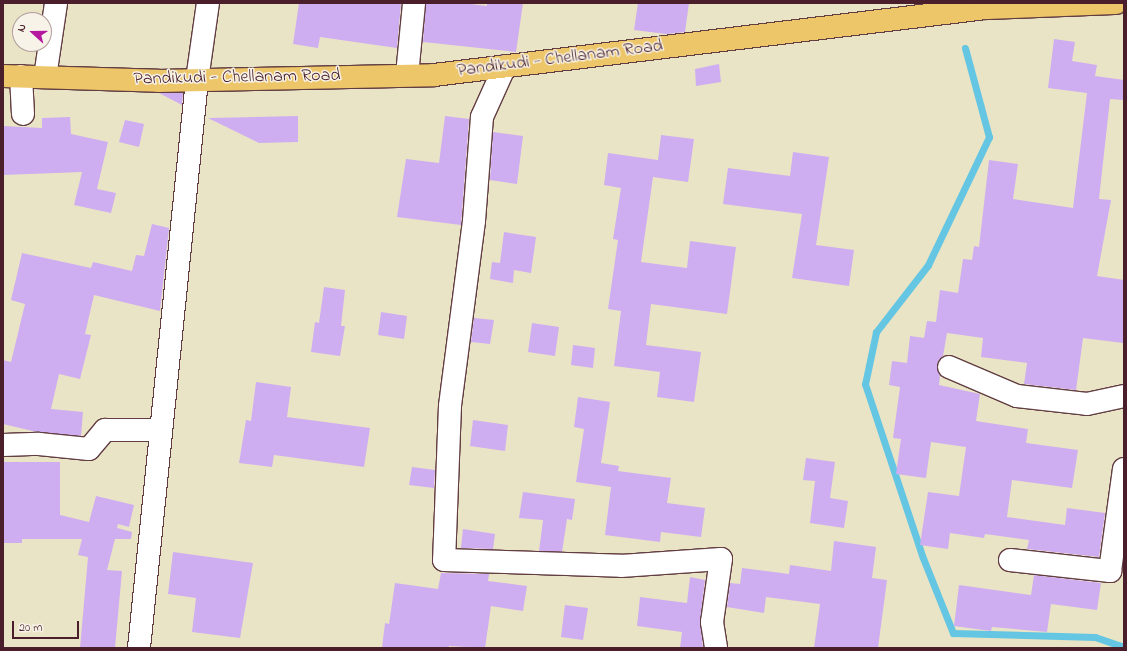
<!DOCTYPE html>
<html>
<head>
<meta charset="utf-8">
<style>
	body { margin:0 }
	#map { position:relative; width:1127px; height:651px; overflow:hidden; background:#eae4c6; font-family:"Indie Flower",sans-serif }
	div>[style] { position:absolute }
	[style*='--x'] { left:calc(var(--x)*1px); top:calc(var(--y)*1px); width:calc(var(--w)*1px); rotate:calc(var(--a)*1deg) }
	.stream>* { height:7px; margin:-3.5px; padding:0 3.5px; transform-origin:3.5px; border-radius:3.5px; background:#64c6e2 }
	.building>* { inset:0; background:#cfadf1 }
	.roads { filter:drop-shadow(1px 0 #623d42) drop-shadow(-1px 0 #623d42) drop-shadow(0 1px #623d42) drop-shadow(0 -1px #623d42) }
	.minor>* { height:22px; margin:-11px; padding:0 11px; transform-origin:11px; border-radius:11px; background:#fff }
	.major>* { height:22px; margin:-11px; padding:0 11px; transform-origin:11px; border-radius:11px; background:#ecc669 }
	span { translate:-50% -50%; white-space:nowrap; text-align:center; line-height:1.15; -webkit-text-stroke:3px #f7f3e8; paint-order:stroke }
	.street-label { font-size:18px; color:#4a1f2b }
	.frame { position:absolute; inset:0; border:4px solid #4a1f2b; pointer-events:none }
	.north { position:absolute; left:12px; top:12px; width:40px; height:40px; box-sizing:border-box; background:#f7f3e8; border:1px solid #b29e9c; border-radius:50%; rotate:291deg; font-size:11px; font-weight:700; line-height:16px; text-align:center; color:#4a1f2b }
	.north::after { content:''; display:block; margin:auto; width:14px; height:18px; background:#b5179e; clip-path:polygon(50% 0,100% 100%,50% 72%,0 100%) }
	.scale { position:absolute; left:12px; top:621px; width:67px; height:18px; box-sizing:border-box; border:2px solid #4a1f2b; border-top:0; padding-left:5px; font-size:12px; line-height:14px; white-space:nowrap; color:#4a1f2b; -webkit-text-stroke:3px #f7f3e8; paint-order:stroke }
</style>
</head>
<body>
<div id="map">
	<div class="stream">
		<div style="--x:965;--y:48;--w:92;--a:74.9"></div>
		<div style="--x:989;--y:137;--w:142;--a:115.5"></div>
		<div style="--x:928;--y:265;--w:85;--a:127.8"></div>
		<div style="--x:876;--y:332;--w:53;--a:101.9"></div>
		<div style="--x:865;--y:384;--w:183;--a:71.6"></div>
		<div style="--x:923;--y:558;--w:81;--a:68.2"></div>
		<div style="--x:953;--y:633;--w:142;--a:1.6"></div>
		<div style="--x:1095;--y:637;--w:31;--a:19"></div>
	</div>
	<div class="building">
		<div style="clip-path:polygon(299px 3px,401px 3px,397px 48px,320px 37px,318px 48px,293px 44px)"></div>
		<div style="clip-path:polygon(426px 3px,463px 3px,487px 6px,487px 3px,523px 3px,516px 52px,423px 42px)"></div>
		<div style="clip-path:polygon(638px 3px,689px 3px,685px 32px,666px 34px,634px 30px)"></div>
		<div style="clip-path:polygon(1054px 39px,1075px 42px,1072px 61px,1097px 65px,1095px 76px,1124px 80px,1124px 100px,1110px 99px,1099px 199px,1111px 200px,1097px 276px,1124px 280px,1123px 343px,1083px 338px,1076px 390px,1024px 384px,1027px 363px,981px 357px,983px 338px,947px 333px,943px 356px,938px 362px,937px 368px,940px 376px,939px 385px,980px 394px,976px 421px,1028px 429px,1026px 443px,1078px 450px,1072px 488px,1012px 480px,1007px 517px,1065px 525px,1067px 508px,1105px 513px,1099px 557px,1027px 549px,1029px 540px,985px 534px,984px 538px,950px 533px,948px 549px,920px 545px,928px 492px,959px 496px,966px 447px,931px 442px,926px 478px,896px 474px,901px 439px,893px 438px,900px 387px,889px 385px,892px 361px,907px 363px,910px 336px,924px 338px,927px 321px,936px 322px,940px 290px,958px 293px,963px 259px,972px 260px,974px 246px,979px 247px,989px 160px,1018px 164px,1013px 199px,1073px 208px,1087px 93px,1048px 88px)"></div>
		<div style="clip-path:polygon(719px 64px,721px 82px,696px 86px,695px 69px)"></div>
		<div style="clip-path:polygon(159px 93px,183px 93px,182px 105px)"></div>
		<div style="clip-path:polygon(298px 116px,298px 142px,259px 143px,208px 118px)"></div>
		<div style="clip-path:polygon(445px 116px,469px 119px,461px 225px,397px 217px,406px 159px,439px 163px)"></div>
		<div style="clip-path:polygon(70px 117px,71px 134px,108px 142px,97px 189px,116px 193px,111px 213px,74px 205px,82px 172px,3px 175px,3px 126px,42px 128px,42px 118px)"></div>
		<div style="clip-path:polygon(125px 120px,144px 124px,139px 147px,119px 142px)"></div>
		<div style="clip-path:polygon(493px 132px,523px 136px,517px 184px,490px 180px)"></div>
		<div style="clip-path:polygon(661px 135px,694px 139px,688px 182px,653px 177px,641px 262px,687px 268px,690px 241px,736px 247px,727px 314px,651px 304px,646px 345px,701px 352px,694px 402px,657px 397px,660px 372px,614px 366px,621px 311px,608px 309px,618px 240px,613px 239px,621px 188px,604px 185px,608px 153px,658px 160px)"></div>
		<div style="clip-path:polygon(793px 152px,829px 157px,816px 245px,854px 250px,849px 286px,792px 278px,802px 214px,723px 204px,728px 168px,790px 176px)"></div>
		<div style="clip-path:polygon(152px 224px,169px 228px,160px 311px,94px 295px,85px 334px,91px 335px,80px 379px,59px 374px,51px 409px,83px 412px,81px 436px,37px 432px,3px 424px,3px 360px,11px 362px,25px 304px,11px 300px,22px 253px,91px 268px,93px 262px,132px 271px,136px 255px,144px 256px)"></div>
		<div style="clip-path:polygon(504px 232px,536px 237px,531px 273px,514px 270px,513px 283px,490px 279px,492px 262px,500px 263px)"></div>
		<div style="clip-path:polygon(324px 287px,345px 290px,341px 326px,345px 326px,340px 356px,311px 352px,315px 322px,319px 323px)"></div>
		<div style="clip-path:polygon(381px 312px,407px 316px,404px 339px,378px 335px)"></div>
		<div style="clip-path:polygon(474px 318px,494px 320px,490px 344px,471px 342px)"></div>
		<div style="clip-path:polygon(532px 323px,559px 327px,555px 356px,528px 352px)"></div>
		<div style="clip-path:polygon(573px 345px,595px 348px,593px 368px,571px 365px)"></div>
		<div style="clip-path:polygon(256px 382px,291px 387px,287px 417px,370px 428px,364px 467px,274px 455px,272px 467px,239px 463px,246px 420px,251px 421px)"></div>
		<div style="clip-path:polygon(578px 397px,610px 402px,601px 463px,619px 466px,618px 471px,671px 478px,667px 503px,705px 508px,701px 537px,661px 532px,660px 542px,605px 535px,611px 487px,576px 482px,584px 429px,574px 427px)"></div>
		<div style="clip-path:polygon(473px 420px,508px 425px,505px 451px,470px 446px)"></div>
		<div style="clip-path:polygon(806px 458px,835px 462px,830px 498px,848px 501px,844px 528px,810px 523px,815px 481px,803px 480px)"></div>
		<div style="clip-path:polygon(3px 462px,60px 462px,60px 515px,89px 522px,96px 496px,134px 505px,129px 527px,118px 524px,117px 528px,132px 532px,131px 539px,115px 539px,107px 570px,122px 571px,115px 648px,80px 648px,88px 557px,78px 555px,82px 539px,22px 539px,22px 543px,3px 543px)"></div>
		<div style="clip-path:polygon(412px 467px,435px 470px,434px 488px,409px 485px)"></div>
		<div style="clip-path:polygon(523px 492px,575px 499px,572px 520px,567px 519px,562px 552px,539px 551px,543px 520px,519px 518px)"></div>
		<div style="clip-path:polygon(463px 529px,495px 534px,493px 549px,461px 548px)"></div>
		<div style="clip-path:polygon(834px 541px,876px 547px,872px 578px,887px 580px,878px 648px,814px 648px,820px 604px,766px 597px,764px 613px,727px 607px,730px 583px,740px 584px,742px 568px,789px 574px,790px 565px,831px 571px)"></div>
		<div style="clip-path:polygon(173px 552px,253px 563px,240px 638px,192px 632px,196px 598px,168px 594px)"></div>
		<div style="clip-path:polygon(441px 573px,489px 574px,488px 581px,527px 586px,523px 611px,491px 606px,485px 648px,449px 646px,449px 648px,382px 648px,385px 623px,389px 624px,395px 583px,438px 589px)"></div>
		<div style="clip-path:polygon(1034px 575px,1101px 583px,1097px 610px,1051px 604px,1047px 632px,992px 627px,991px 631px,954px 626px,959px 585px,1031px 595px)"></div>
		<div style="clip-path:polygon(690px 577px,705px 580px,700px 620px,703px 648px,680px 648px,682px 632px,637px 626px,640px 597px,687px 603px)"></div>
		<div style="clip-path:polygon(565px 605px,588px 608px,583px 640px,561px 637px)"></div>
	</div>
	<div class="roads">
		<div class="minor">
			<div style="--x:505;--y:66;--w:56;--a:114.3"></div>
			<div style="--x:482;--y:117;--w:104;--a:94.4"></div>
			<div style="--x:474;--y:221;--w:187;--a:97.4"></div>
			<div style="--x:450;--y:406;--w:154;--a:92.2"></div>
			<div style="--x:444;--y:560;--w:177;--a:1.9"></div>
			<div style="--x:621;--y:566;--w:100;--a:-4"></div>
			<div style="--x:721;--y:559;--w:64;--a:98.1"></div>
			<div style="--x:712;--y:622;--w:26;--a:81"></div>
			<div style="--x:407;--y:75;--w:72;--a:-84.4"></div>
			<div style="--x:21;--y:76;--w:38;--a:87"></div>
			<div style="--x:45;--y:77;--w:75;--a:-81.5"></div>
			<div style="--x:949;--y:367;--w:74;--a:23.1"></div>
			<div style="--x:1017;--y:396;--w:70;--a:6.5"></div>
			<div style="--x:1087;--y:404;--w:38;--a:-12"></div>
			<div style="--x:3;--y:445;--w:36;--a:-2"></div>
			<div style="--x:39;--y:444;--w:50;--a:5.7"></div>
			<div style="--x:89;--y:449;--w:25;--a:-50"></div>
			<div style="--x:105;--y:430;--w:56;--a:0"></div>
			<div style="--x:1010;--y:560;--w:101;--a:6.3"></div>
			<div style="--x:1110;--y:571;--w:103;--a:-82.2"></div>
			<div style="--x:139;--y:648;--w:571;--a:-84.17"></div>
			<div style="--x:197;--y:80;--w:78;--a:-81.9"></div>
		</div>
		<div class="major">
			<div style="--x:3;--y:76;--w:155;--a:1.8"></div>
			<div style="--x:158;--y:81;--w:276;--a:-1.2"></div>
			<div style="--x:434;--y:75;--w:556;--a:-6.92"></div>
			<div style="--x:986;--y:8;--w:130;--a:-2.2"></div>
		</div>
	</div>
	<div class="street-label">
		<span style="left:560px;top:59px;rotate:-7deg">Pandikudi - Chellanam Road</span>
		<span style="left:237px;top:78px;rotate:-1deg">Pandikudi - Chellanam Road</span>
	</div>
	<div class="frame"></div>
	<div class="north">N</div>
	<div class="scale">20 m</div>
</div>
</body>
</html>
